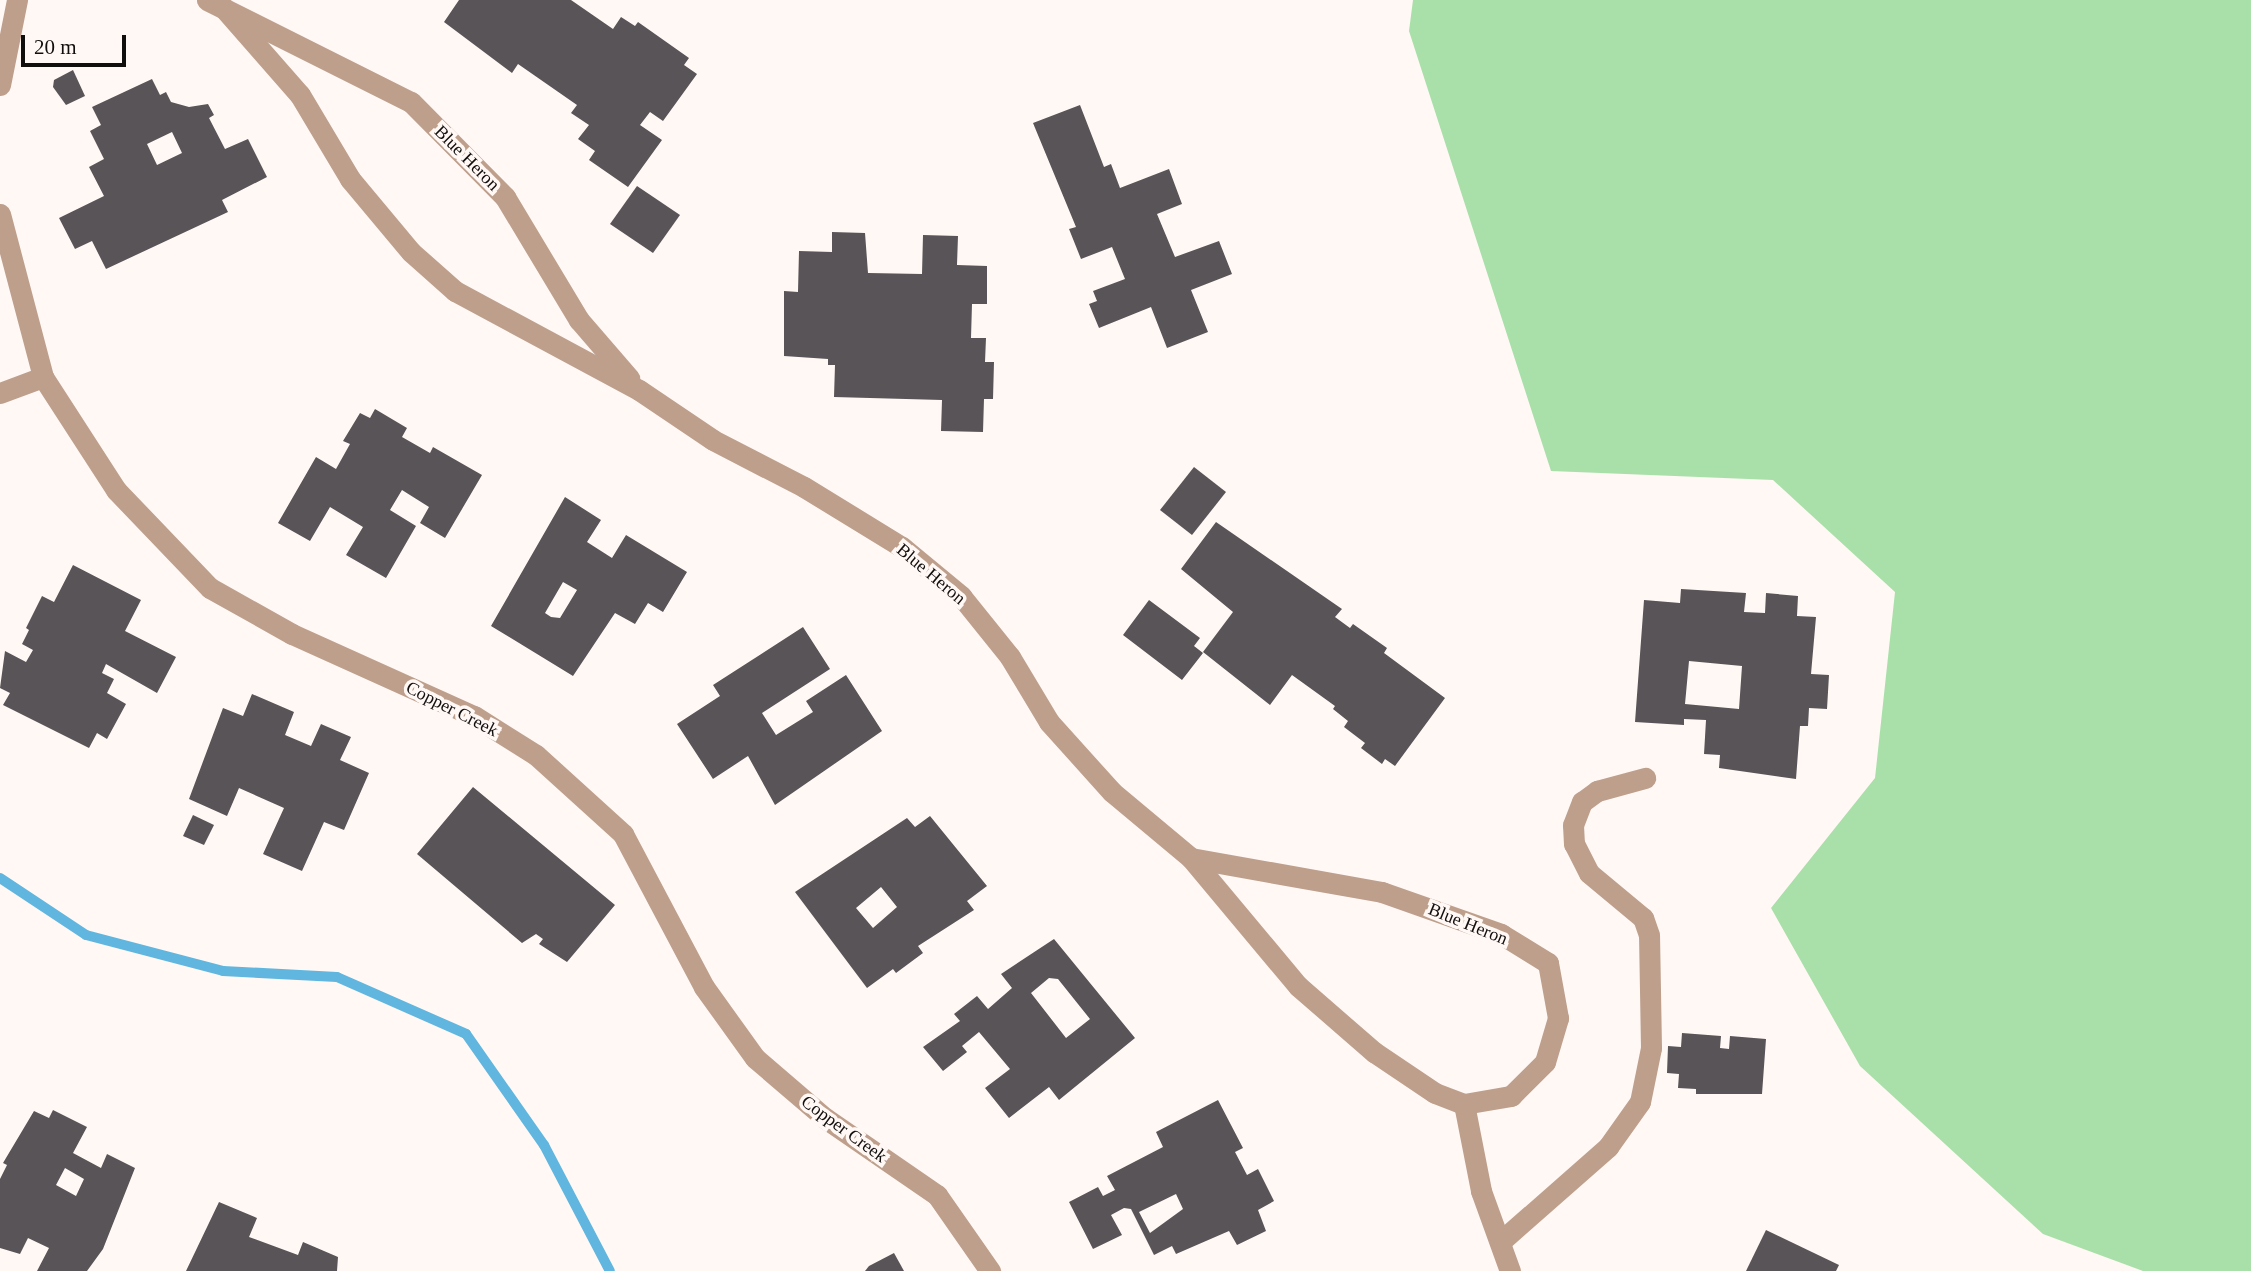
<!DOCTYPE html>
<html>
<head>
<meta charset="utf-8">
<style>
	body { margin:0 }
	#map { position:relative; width:2251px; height:1271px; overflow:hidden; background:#fff8f5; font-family:Georgia,serif }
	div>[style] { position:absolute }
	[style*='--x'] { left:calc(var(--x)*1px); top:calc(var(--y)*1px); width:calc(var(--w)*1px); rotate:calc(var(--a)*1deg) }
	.green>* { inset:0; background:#a9e0aa }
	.stream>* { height:10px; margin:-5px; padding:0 5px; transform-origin:5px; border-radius:5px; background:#60b6de }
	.building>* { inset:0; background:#585457 }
	.minor>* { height:21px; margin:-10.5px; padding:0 10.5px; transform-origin:10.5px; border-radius:10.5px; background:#be9f8c }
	span { translate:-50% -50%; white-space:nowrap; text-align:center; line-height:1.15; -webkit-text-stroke:7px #fff8f5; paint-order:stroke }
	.street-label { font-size:18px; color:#110f0e }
	.scale { position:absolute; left:21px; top:35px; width:105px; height:32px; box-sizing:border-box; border:4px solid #110f0e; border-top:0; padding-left:9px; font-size:21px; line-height:24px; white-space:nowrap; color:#110f0e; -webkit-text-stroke:5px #fff8f5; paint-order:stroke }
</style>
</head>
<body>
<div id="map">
	<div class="green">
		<div style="clip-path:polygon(1413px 0,2251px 0,2251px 1271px,2143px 1271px,2043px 1234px,1860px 1066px,1771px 908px,1875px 778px,1895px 592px,1773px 480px,1551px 471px,1409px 31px)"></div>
	</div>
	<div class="stream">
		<div style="--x:0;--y:878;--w:103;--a:33.5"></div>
		<div style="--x:86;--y:935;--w:142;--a:14.7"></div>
		<div style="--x:223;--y:971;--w:114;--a:3"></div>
		<div style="--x:337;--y:977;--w:141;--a:23.8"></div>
		<div style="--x:466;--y:1034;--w:136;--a:54.9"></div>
		<div style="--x:544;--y:1145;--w:142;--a:62.4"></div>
	</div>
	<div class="building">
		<div style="clip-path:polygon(459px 0,571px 0,613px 29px,621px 17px,635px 26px,638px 22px,689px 58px,684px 65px,697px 74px,663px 121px,650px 112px,640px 125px,662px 140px,628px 187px,589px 160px,595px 151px,578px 139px,589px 125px,571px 113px,577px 105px,518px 64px,512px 73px,444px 22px)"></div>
		<div style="clip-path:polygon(73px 70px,85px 96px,66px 105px,53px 87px,54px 80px)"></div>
		<div style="clip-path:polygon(evenodd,152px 79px,160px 95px,166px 92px,171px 102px,189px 107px,208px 104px,214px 115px,209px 118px,225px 149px,248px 139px,267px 177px,222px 200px,228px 212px,106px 269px,92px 241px,75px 249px,59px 218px,104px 196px,89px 167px,104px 159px,90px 131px,101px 125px,92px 107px,152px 79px,172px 132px,182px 153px,157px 165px,147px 144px,172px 132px)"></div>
		<div style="clip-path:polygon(1080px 105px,1104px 167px,1111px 164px,1120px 188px,1169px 169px,1182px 204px,1157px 214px,1175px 257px,1219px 241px,1232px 274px,1191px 290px,1208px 332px,1167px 348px,1151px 307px,1099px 328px,1089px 304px,1097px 301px,1093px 291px,1125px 279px,1112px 247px,1081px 259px,1069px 229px,1076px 227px,1033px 123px)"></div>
		<div style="clip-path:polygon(637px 186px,680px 215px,653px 253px,610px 224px)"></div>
		<div style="clip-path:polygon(832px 232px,865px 233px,868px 273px,922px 274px,923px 235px,958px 236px,957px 265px,987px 266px,987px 304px,972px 304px,971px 338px,986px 338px,985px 362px,994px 362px,993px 399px,984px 399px,983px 432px,941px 431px,942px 400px,834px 397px,835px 365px,828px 365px,828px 359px,784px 356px,784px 291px,798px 292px,799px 251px,832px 252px)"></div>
		<div style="clip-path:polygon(375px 409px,407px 428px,402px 437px,430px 453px,433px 447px,482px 475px,445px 538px,420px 523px,429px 507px,402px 490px,390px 510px,416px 526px,386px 578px,346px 555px,363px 527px,330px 507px,310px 541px,278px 523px,316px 457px,336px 469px,350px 444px,343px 441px,360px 413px,370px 418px)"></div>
		<div style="clip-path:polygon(1194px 467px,1226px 492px,1192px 535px,1160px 510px)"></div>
		<div style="clip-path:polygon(evenodd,565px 497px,601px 520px,587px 542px,612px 558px,626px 535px,687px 572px,663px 612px,648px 603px,635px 624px,615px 613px,573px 676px,491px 626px,565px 497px,563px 582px,577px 590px,560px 618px,551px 617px,545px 613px,563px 582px)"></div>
		<div style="clip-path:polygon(1216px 522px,1342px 609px,1335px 617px,1350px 628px,1353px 624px,1387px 648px,1384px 653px,1445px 698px,1395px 766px,1385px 759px,1382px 764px,1361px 748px,1365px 743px,1344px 727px,1348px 721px,1333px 709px,1335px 706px,1292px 675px,1270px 705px,1203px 652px,1233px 612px,1181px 569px)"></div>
		<div style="clip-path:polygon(73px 565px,141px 600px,125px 631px,176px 657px,157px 693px,106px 664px,102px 673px,114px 679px,107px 693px,126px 704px,107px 739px,97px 733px,89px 748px,3px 705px,10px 693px,0 688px,5px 651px,26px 662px,33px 650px,22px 644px,29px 630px,26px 628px,42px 596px,54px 602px)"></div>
		<div style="clip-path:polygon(evenodd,1681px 589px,1746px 593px,1744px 612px,1765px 613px,1766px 593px,1798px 596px,1797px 616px,1816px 617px,1811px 674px,1829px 675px,1827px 709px,1809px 708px,1808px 726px,1800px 726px,1796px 779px,1719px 768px,1720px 755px,1704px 754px,1706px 720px,1684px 719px,1684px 725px,1635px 722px,1644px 600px,1680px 603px,1681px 589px,1689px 661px,1742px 666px,1739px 709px,1685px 704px,1689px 661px)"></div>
		<div style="clip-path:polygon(1149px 600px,1200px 638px,1194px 646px,1203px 653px,1182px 680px,1123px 635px)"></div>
		<div style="clip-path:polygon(803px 627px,830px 669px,762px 713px,776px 735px,813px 712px,806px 701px,846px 675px,882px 731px,775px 805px,748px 756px,713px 779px,677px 724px,720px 696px,713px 685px)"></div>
		<div style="clip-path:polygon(252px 694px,294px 712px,285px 735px,311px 746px,321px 724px,351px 737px,340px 760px,369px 773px,344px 830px,324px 822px,302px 871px,263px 854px,284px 808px,239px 788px,227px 816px,189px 799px,223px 708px,243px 716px)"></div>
		<div style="clip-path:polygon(473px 787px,615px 905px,567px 962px,539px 944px,543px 939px,536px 934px,522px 943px,417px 854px)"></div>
		<div style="clip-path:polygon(193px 815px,214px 825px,204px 845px,183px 836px)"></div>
		<div style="clip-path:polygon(evenodd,930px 816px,987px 886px,967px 901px,974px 910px,918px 946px,923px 953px,896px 973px,893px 969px,867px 988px,795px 892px,907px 818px,915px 827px,930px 816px,881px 887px,897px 907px,873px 928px,856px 908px,881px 887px)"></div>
		<div style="clip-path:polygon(evenodd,1054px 939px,1135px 1038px,1059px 1100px,1049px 1087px,1009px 1118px,985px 1088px,1010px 1069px,979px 1032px,962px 1046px,967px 1052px,943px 1071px,923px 1047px,960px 1021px,954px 1014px,977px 996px,988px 1009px,1012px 988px,1001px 974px,1054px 939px,1049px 978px,1058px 979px,1090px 1019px,1066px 1038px,1031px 993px,1049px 978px)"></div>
		<div style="clip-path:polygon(1682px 1033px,1721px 1036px,1720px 1048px,1729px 1049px,1730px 1036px,1766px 1039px,1762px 1094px,1696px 1094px,1696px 1089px,1678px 1088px,1679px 1074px,1667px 1073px,1668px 1046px,1681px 1047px)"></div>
		<div style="clip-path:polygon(evenodd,1218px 1100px,1243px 1148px,1235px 1152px,1247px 1175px,1258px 1169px,1274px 1201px,1258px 1210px,1266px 1231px,1237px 1245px,1229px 1231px,1176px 1254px,1172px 1246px,1154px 1255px,1131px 1209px,1124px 1208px,1111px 1215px,1122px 1235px,1093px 1249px,1069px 1202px,1098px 1187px,1103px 1196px,1115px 1190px,1107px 1176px,1163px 1147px,1156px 1132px,1218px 1100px,1176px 1194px,1183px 1209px,1150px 1233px,1139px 1212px,1176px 1194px)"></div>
		<div style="clip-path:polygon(evenodd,53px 1110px,87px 1127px,73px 1153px,101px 1168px,107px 1154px,135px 1168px,103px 1249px,87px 1271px,37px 1271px,49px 1248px,28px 1238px,20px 1254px,0 1248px,0 1179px,7px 1165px,3px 1163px,34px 1111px,49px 1118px,53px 1110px,65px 1168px,84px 1179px,76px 1196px,56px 1185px,65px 1168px)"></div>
		<div style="clip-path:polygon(219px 1202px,257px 1218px,249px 1237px,298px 1255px,303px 1242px,338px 1257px,337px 1271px,186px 1271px)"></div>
		<div style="clip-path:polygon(1766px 1230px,1839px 1265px,1836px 1271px,1746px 1271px)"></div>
		<div style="clip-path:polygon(894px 1253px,904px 1271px,865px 1271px,869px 1266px)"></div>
	</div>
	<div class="minor">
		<div style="--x:207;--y:0;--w:228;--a:26.6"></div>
		<div style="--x:411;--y:102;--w:134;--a:45.3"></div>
		<div style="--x:505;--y:197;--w:144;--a:59"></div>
		<div style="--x:579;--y:320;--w:77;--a:49.2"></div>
		<div style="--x:222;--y:6;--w:118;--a:48.8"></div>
		<div style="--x:300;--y:95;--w:98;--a:59.2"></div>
		<div style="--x:350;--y:179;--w:95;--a:50.1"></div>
		<div style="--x:411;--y:252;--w:59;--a:41.6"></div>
		<div style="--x:455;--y:291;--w:209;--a:28.3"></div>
		<div style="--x:639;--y:390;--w:89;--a:34"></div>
		<div style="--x:713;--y:440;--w:102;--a:27.3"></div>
		<div style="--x:804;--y:487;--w:115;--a:31.5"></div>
		<div style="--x:902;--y:547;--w:77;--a:39.7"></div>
		<div style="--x:961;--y:596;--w:78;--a:51.2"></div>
		<div style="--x:1010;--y:657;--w:76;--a:59"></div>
		<div style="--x:1049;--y:722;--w:94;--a:48"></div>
		<div style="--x:1112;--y:792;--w:103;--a:39.9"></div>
		<div style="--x:1191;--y:858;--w:167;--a:50.1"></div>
		<div style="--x:1298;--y:986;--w:101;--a:41"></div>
		<div style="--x:1374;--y:1052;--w:73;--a:33.9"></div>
		<div style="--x:1435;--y:1093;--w:31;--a:21"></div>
		<div style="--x:1464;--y:1104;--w:48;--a:-9.7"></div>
		<div style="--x:1511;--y:1096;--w:48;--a:-45"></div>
		<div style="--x:1545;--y:1062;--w:46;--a:-73.5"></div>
		<div style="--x:1558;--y:1018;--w:56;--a:-100.3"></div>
		<div style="--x:1548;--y:963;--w:55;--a:-148.3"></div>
		<div style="--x:1501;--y:934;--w:126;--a:-160.6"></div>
		<div style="--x:1382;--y:892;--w:194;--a:-169.9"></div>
		<div style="--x:0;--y:85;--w:87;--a:-78.7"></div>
		<div style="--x:0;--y:214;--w:169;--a:75.2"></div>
		<div style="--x:43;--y:377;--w:135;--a:57.1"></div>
		<div style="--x:116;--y:490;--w:136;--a:46.2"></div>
		<div style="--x:210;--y:588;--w:94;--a:29.3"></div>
		<div style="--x:292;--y:634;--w:200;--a:24.3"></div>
		<div style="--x:474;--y:716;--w:73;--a:32.2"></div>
		<div style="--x:536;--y:755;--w:118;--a:42.2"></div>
		<div style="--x:623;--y:834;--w:173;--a:62.1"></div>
		<div style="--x:704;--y:987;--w:87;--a:54.3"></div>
		<div style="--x:755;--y:1058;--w:92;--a:40.6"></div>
		<div style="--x:825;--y:1118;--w:136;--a:34.5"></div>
		<div style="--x:937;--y:1195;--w:93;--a:55.1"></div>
		<div style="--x:0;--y:393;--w:46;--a:-20.4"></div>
		<div style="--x:1464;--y:1104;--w:89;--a:78.9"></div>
		<div style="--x:1481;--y:1191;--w:85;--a:70.1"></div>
		<div style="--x:1500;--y:1242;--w:144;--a:-41.3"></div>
		<div style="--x:1608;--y:1147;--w:55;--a:-54.6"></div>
		<div style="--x:1640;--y:1102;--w:55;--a:-78.5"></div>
		<div style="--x:1651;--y:1048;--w:113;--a:-91"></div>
		<div style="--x:1649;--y:935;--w:18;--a:-109"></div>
		<div style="--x:1643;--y:918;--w:70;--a:-140.2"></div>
		<div style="--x:1589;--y:873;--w:33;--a:-117"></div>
		<div style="--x:1574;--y:844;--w:19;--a:-93"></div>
		<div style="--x:1573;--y:825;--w:25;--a:-69"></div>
		<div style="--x:1582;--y:802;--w:19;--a:-36"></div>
		<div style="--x:1597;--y:791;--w:50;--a:-15.2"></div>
	</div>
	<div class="street-label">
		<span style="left:467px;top:158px;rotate:45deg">Blue Heron</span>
		<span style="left:931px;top:574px;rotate:40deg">Blue Heron</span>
		<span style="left:452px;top:709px;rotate:27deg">Copper Creek</span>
		<span style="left:1468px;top:924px;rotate:22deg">Blue Heron</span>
		<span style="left:844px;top:1129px;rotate:36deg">Copper Creek</span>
	</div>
	<div class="scale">20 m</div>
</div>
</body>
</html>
